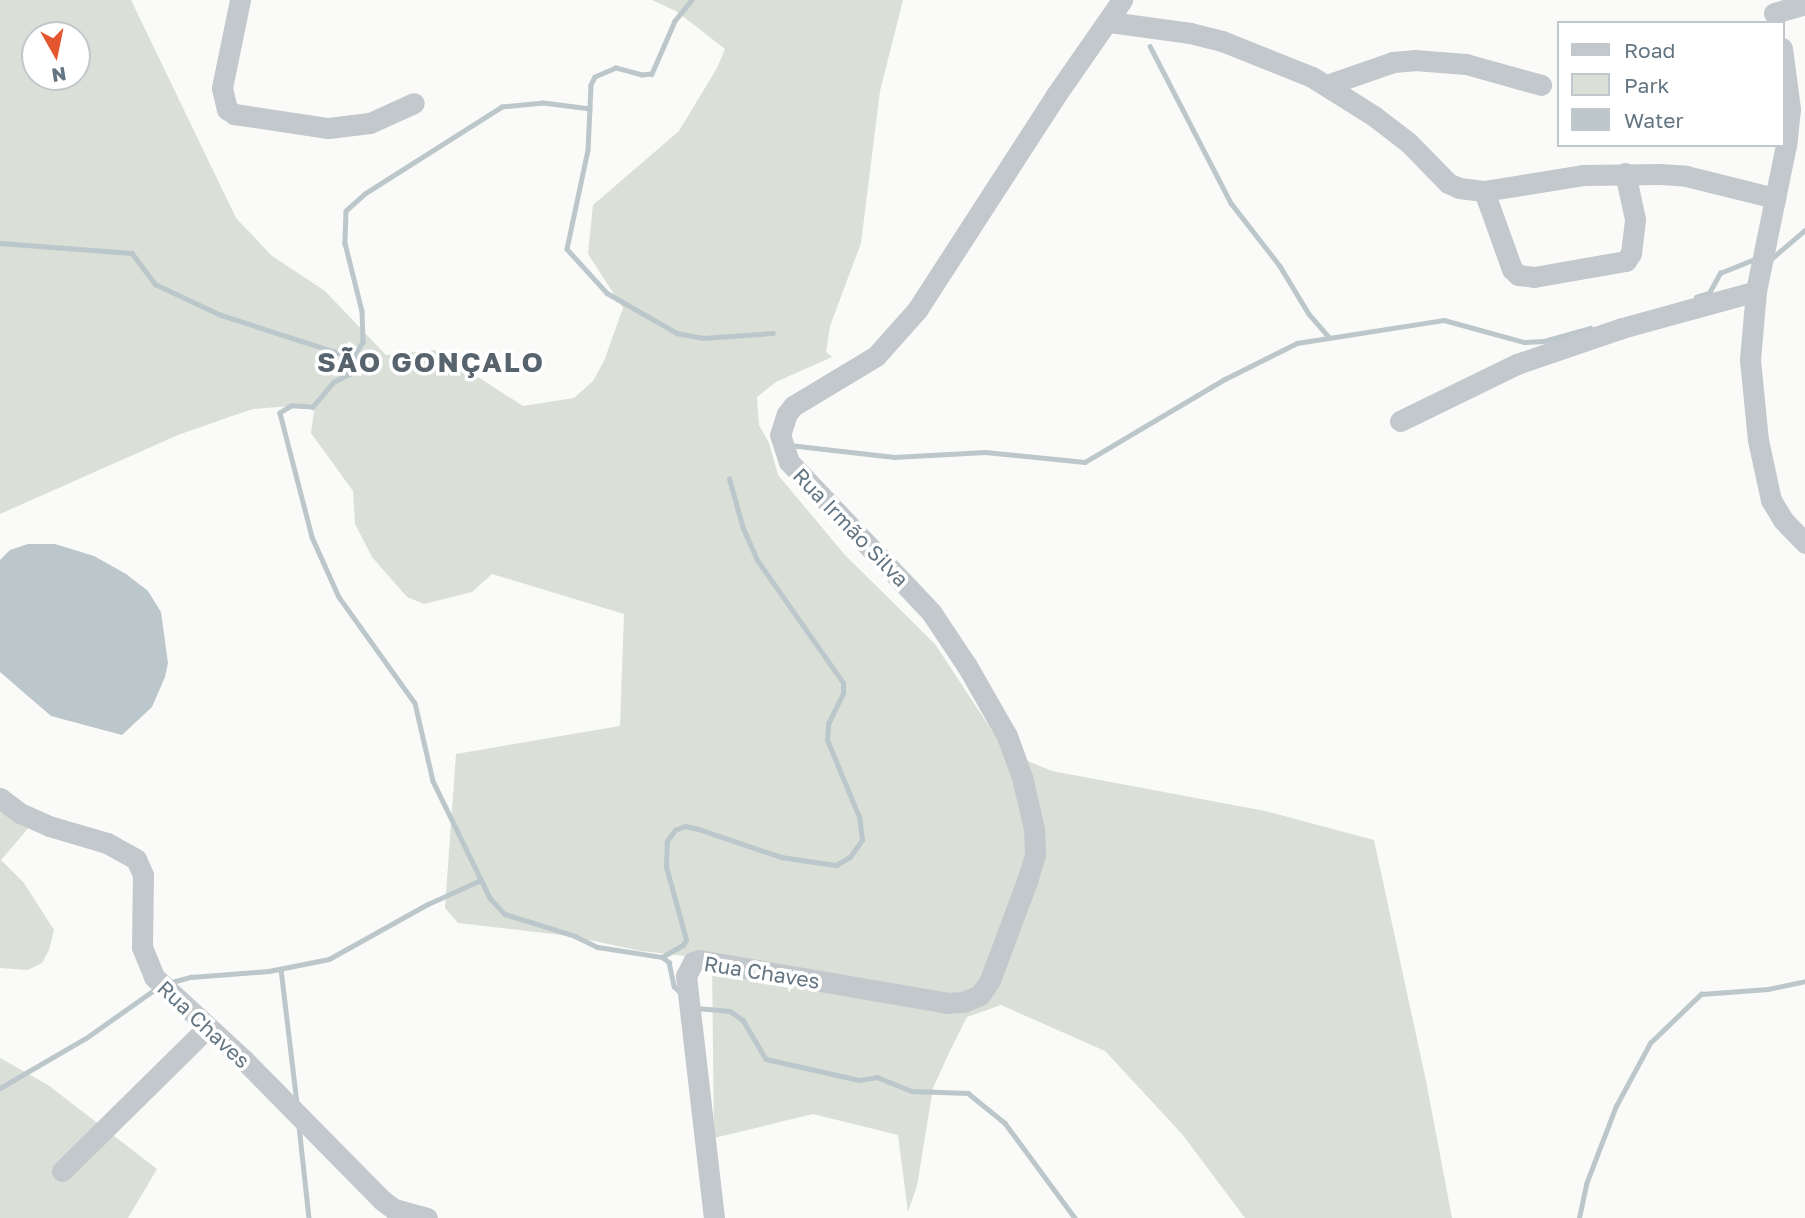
<!DOCTYPE html>
<html>
<head>
<meta charset="utf-8">
<style>
	body { margin:0 }
	#map { position:relative; width:1805px; height:1218px; overflow:hidden; background:#fafaf8; font-family:"Golos Text",sans-serif }
	div>[style] { position:absolute }
	[style*='--x'] { left:calc(var(--x)*1px); top:calc(var(--y)*1px); width:calc(var(--w)*1px); rotate:calc(var(--a)*1deg) }
	.green>* { inset:0; background:#dadfd7 }
	.water>* { inset:0; background:#bbc7cb }
	.stream>* { height:4.5px; margin:-2.25px; padding:0 2.25px; transform-origin:2.25px; border-radius:2.25px; background:#bbc7cb }
	.minor>* { height:21px; margin:-10.5px; padding:0 10.5px; transform-origin:10.5px; border-radius:10.5px; background:#c3c8cc }
	span { translate:-50% -50%; white-space:nowrap; text-align:center; line-height:1.15; -webkit-text-stroke:7px #fff; paint-order:stroke }
	.street-label { font-size:21px; color:#657683 }
	.district-label { font-size:28px; color:#57646e; font-weight:700; letter-spacing:2px }
	.legend { position:absolute; left:1557px; top:21px; width:228px; height:126px; box-sizing:border-box; background:#fff; border:2px solid #c1c8cd; margin:0; padding:9px 12px; list-style:none; font-size:21px; color:#657683 }
	.legend li { display:flex; align-items:center; gap:14px; height:35px }
	.legend b { width:35px; border:2px solid #c1c8cd }
	.north { position:absolute; left:21px; top:21px; width:70px; height:70px; box-sizing:border-box; background:#fff; border:2px solid #c1c8cd; border-radius:50%; rotate:171deg; font-size:19px; font-weight:700; line-height:28px; text-align:center; color:#657683 }
	.north::after { content:''; display:block; margin:auto; width:24px; height:32px; background:#e4572e; clip-path:polygon(50% 0,100% 100%,50% 72%,0 100%) }
</style>
</head>
<body>
<div id="map">
	<div class="green">
		<div style="clip-path:polygon(evenodd,0 0,131px 0,236px 218px,272px 256px,325px 291px,386px 355px,436px 350px,523px 406px,574px 398px,593px 381px,604px 361px,623px 308px,588px 254px,593px 205px,679px 131px,717px 68px,725px 49px,676px 11px,652px 0,903px 0,880px 91px,861px 243px,830px 326px,826px 352px,832px 357px,776px 382px,757px 397px,759px 425px,769px 443px,778px 475px,845px 555px,935px 644px,1006px 752px,1052px 771px,1265px 811px,1374px 840px,1426px 1081px,1452px 1218px,1245px 1218px,1182px 1134px,1105px 1051px,1001px 1005px,967px 1017px,949px 1053px,933px 1088px,917px 1186px,908px 1212px,898px 1135px,813px 1114px,714px 1138px,712px 959px,641px 951px,570px 936px,458px 923px,445px 908px,456px 754px,620px 726px,624px 614px,492px 574px,472px 592px,424px 604px,407px 597px,372px 557px,355px 524px,353px 491px,311px 433px,315px 404px,253px 409px,235px 415px,178px 435px,0 514px,0 0,35px 35px,77px 35px,77px 77px,35px 77px,35px 35px)"></div>
		<div style="clip-path:polygon(0 797px,31px 825px,1px 860px,24px 883px,54px 930px,49px 950px,42px 963px,28px 970px,0 968px)"></div>
		<div style="clip-path:polygon(0 1058px,48px 1085px,157px 1169px,128px 1218px,0 1218px)"></div>
	</div>
	<div class="water">
		<div style="clip-path:polygon(28px 544px,55px 544px,94px 556px,126px 574px,148px 591px,161px 612px,168px 663px,165px 677px,152px 707px,122px 735px,51px 716px,0 672px,0 560px,10px 550px)"></div>
	</div>
	<div class="stream">
		<div style="--x:692;--y:0;--w:27;--a:129"></div>
		<div style="--x:675;--y:21;--w:58;--a:113.5"></div>
		<div style="--x:652;--y:74;--w:10;--a:174"></div>
		<div style="--x:642;--y:75;--w:27;--a:-165"></div>
		<div style="--x:616;--y:68;--w:23;--a:157"></div>
		<div style="--x:595;--y:77;--w:9;--a:117"></div>
		<div style="--x:591;--y:85;--w:65;--a:92.6"></div>
		<div style="--x:588;--y:150;--w:101;--a:102"></div>
		<div style="--x:567;--y:249;--w:59;--a:47.7"></div>
		<div style="--x:607;--y:293;--w:81;--a:29.7"></div>
		<div style="--x:677;--y:333;--w:26;--a:11"></div>
		<div style="--x:703;--y:338;--w:70;--a:-4.1"></div>
		<div style="--x:1150;--y:46;--w:177;--a:62.7"></div>
		<div style="--x:1231;--y:203;--w:80;--a:52.1"></div>
		<div style="--x:1280;--y:266;--w:56;--a:58.9"></div>
		<div style="--x:1309;--y:314;--w:30;--a:49"></div>
		<div style="--x:590;--y:109;--w:47;--a:-172.7"></div>
		<div style="--x:543;--y:103;--w:41;--a:174.4"></div>
		<div style="--x:502;--y:107;--w:162;--a:147.6"></div>
		<div style="--x:365;--y:194;--w:25;--a:138"></div>
		<div style="--x:346;--y:211;--w:32;--a:92"></div>
		<div style="--x:345;--y:243;--w:70;--a:76"></div>
		<div style="--x:362;--y:311;--w:31;--a:88"></div>
		<div style="--x:363;--y:342;--w:15;--a:122"></div>
		<div style="--x:355;--y:355;--w:20;--a:105"></div>
		<div style="--x:350;--y:374;--w:18;--a:153"></div>
		<div style="--x:334;--y:382;--w:33;--a:130"></div>
		<div style="--x:313;--y:407;--w:22;--a:-177"></div>
		<div style="--x:291;--y:406;--w:13;--a:148"></div>
		<div style="--x:280;--y:413;--w:128;--a:75.5"></div>
		<div style="--x:312;--y:537;--w:66;--a:65.8"></div>
		<div style="--x:339;--y:597;--w:130;--a:54.4"></div>
		<div style="--x:415;--y:703;--w:80;--a:77"></div>
		<div style="--x:433;--y:781;--w:130;--a:64"></div>
		<div style="--x:490;--y:898;--w:22;--a:47"></div>
		<div style="--x:505;--y:914;--w:73;--a:17.4"></div>
		<div style="--x:575;--y:936;--w:25;--a:26"></div>
		<div style="--x:598;--y:947;--w:65;--a:8.9"></div>
		<div style="--x:662;--y:957;--w:9;--a:36"></div>
		<div style="--x:669;--y:962;--w:25;--a:78"></div>
		<div style="--x:674;--y:986;--w:8;--a:45"></div>
		<div style="--x:0;--y:243;--w:132;--a:4.3"></div>
		<div style="--x:132;--y:253;--w:39;--a:53"></div>
		<div style="--x:155;--y:284;--w:73;--a:25.2"></div>
		<div style="--x:221;--y:315;--w:140;--a:17.9"></div>
		<div style="--x:1771;--y:259;--w:45;--a:-40.5"></div>
		<div style="--x:1696;--y:297;--w:14;--a:-17"></div>
		<div style="--x:1709;--y:293;--w:23;--a:-61"></div>
		<div style="--x:1720;--y:273;--w:38;--a:-22"></div>
		<div style="--x:789;--y:445;--w:106;--a:6.5"></div>
		<div style="--x:894;--y:457;--w:91;--a:-3.1"></div>
		<div style="--x:985;--y:452;--w:100;--a:5.7"></div>
		<div style="--x:1085;--y:462;--w:163;--a:-30.7"></div>
		<div style="--x:1225;--y:379;--w:80;--a:-26.6"></div>
		<div style="--x:1297;--y:343;--w:149;--a:-8.9"></div>
		<div style="--x:1444;--y:320;--w:83;--a:15.4"></div>
		<div style="--x:1524;--y:342;--w:20;--a:-3"></div>
		<div style="--x:1544;--y:341;--w:48;--a:-15.8"></div>
		<div style="--x:662;--y:957;--w:24;--a:-30"></div>
		<div style="--x:683;--y:945;--w:6;--a:-59"></div>
		<div style="--x:686;--y:940;--w:76;--a:-105.3"></div>
		<div style="--x:666;--y:867;--w:26;--a:-88"></div>
		<div style="--x:667;--y:841;--w:14;--a:-54"></div>
		<div style="--x:675;--y:830;--w:11;--a:-22"></div>
		<div style="--x:685;--y:826;--w:13;--a:13"></div>
		<div style="--x:698;--y:829;--w:88;--a:18.6"></div>
		<div style="--x:781;--y:857;--w:56;--a:8.3"></div>
		<div style="--x:836;--y:865;--w:16;--a:-30"></div>
		<div style="--x:850;--y:857;--w:21;--a:-55"></div>
		<div style="--x:862;--y:840;--w:23;--a:-97"></div>
		<div style="--x:859;--y:817;--w:83;--a:-112.6"></div>
		<div style="--x:827;--y:740;--w:16;--a:-86"></div>
		<div style="--x:828;--y:724;--w:34;--a:-64"></div>
		<div style="--x:843;--y:693;--w:10;--a:-90"></div>
		<div style="--x:843;--y:683;--w:150;--a:-125"></div>
		<div style="--x:757;--y:560;--w:34;--a:-114"></div>
		<div style="--x:743;--y:529;--w:52;--a:-105.6"></div>
		<div style="--x:281;--y:969;--w:135;--a:83.2"></div>
		<div style="--x:168;--y:983;--w:24;--a:-15"></div>
		<div style="--x:191;--y:977;--w:78;--a:-4.4"></div>
		<div style="--x:269;--y:971;--w:61;--a:-11.3"></div>
		<div style="--x:329;--y:959;--w:113;--a:-29.1"></div>
		<div style="--x:428;--y:904;--w:58;--a:-24.4"></div>
		<div style="--x:697;--y:1008;--w:33;--a:5"></div>
		<div style="--x:730;--y:1011;--w:16;--a:35"></div>
		<div style="--x:743;--y:1020;--w:45;--a:59.5"></div>
		<div style="--x:766;--y:1059;--w:95;--a:12.7"></div>
		<div style="--x:859;--y:1080;--w:18;--a:-9"></div>
		<div style="--x:877;--y:1077;--w:37;--a:22"></div>
		<div style="--x:911;--y:1091;--w:57;--a:2"></div>
		<div style="--x:968;--y:1093;--w:48;--a:39"></div>
		<div style="--x:1005;--y:1123;--w:118;--a:53.6"></div>
		<div style="--x:0;--y:1088;--w:99;--a:-30.2"></div>
		<div style="--x:86;--y:1038;--w:87;--a:-35.2"></div>
		<div style="--x:299;--y:1126;--w:93;--a:83.8"></div>
		<div style="--x:1579;--y:1218;--w:35;--a:-78"></div>
		<div style="--x:1586;--y:1184;--w:84;--a:-69"></div>
		<div style="--x:1616;--y:1106;--w:72;--a:-61.6"></div>
		<div style="--x:1650;--y:1043;--w:71;--a:-43.9"></div>
		<div style="--x:1701;--y:994;--w:67;--a:-4.3"></div>
		<div style="--x:1768;--y:989;--w:38;--a:-12"></div>
	</div>
	<div class="minor">
		<div style="--x:240;--y:0;--w:90;--a:101.6"></div>
		<div style="--x:222;--y:88;--w:22;--a:77"></div>
		<div style="--x:227;--y:109;--w:9;--a:36"></div>
		<div style="--x:234;--y:114;--w:95;--a:8.5"></div>
		<div style="--x:328;--y:128;--w:42;--a:-6.8"></div>
		<div style="--x:370;--y:123;--w:48;--a:-24.4"></div>
		<div style="--x:1774;--y:13;--w:32;--a:-16"></div>
		<div style="--x:1110;--y:22;--w:81;--a:7.8"></div>
		<div style="--x:1190;--y:33;--w:33;--a:14"></div>
		<div style="--x:1222;--y:41;--w:97;--a:21.8"></div>
		<div style="--x:1312;--y:77;--w:73;--a:32.2"></div>
		<div style="--x:1374;--y:116;--w:44;--a:37.6"></div>
		<div style="--x:1409;--y:143;--w:56;--a:45.7"></div>
		<div style="--x:1448;--y:183;--w:12;--a:24"></div>
		<div style="--x:1459;--y:188;--w:25;--a:7"></div>
		<div style="--x:1484;--y:191;--w:100;--a:-9.2"></div>
		<div style="--x:1583;--y:175;--w:77;--a:-0.7"></div>
		<div style="--x:1660;--y:174;--w:26;--a:4"></div>
		<div style="--x:1686;--y:176;--w:92;--a:13.9"></div>
		<div style="--x:1782;--y:48;--w:62;--a:82.5"></div>
		<div style="--x:1790;--y:109;--w:36;--a:96"></div>
		<div style="--x:1786;--y:145;--w:149;--a:101.6"></div>
		<div style="--x:1756;--y:291;--w:69;--a:95"></div>
		<div style="--x:1750;--y:360;--w:80;--a:84.3"></div>
		<div style="--x:1758;--y:440;--w:61;--a:77.8"></div>
		<div style="--x:1771;--y:500;--w:23;--a:59"></div>
		<div style="--x:1783;--y:520;--w:32;--a:46"></div>
		<div style="--x:1327;--y:85;--w:70;--a:-19.2"></div>
		<div style="--x:1393;--y:62;--w:21;--a:-5"></div>
		<div style="--x:1414;--y:60;--w:52;--a:4.4"></div>
		<div style="--x:1466;--y:64;--w:78;--a:15.6"></div>
		<div style="--x:1484;--y:191;--w:83;--a:70.3"></div>
		<div style="--x:1512;--y:269;--w:8;--a:45"></div>
		<div style="--x:1518;--y:275;--w:16;--a:7"></div>
		<div style="--x:1534;--y:277;--w:93;--a:-9.9"></div>
		<div style="--x:1626;--y:261;--w:9;--a:-58"></div>
		<div style="--x:1631;--y:253;--w:34;--a:-83"></div>
		<div style="--x:1635;--y:219;--w:47;--a:-102.3"></div>
		<div style="--x:1400;--y:421;--w:130;--a:-26"></div>
		<div style="--x:1517;--y:364;--w:111;--a:-18.9"></div>
		<div style="--x:1622;--y:328;--w:139;--a:-15.4"></div>
		<div style="--x:0;--y:798;--w:25;--a:37"></div>
		<div style="--x:20;--y:813;--w:32;--a:24"></div>
		<div style="--x:49;--y:826;--w:60;--a:16.3"></div>
		<div style="--x:107;--y:843;--w:33;--a:29"></div>
		<div style="--x:136;--y:859;--w:17;--a:66"></div>
		<div style="--x:143;--y:875;--w:72;--a:90.8"></div>
		<div style="--x:142;--y:947;--w:32;--a:68"></div>
		<div style="--x:154;--y:977;--w:122;--a:42.7"></div>
		<div style="--x:244;--y:1060;--w:197;--a:45.4"></div>
		<div style="--x:382;--y:1200;--w:15;--a:37"></div>
		<div style="--x:394;--y:1209;--w:34;--a:15"></div>
		<div style="--x:62;--y:1171;--w:205;--a:-44.6"></div>
		<div style="--x:714;--y:1218;--w:244;--a:-96.6"></div>
		<div style="--x:686;--y:976;--w:16;--a:-63"></div>
		<div style="--x:693;--y:962;--w:6;--a:-18"></div>
		<div style="--x:699;--y:960;--w:252;--a:9.8"></div>
		<div style="--x:947;--y:1003;--w:16;--a:-4"></div>
		<div style="--x:963;--y:1002;--w:18;--a:-22"></div>
		<div style="--x:980;--y:995;--w:18;--a:-56"></div>
		<div style="--x:990;--y:980;--w:106;--a:-69.5"></div>
		<div style="--x:1027;--y:881;--w:28;--a:-73"></div>
		<div style="--x:1035;--y:854;--w:25;--a:-92"></div>
		<div style="--x:1034;--y:829;--w:53;--a:-103"></div>
		<div style="--x:1022;--y:777;--w:44;--a:-110.1"></div>
		<div style="--x:1007;--y:736;--w:81;--a:-119.7"></div>
		<div style="--x:967;--y:666;--w:65;--a:-123.7"></div>
		<div style="--x:931;--y:612;--w:207;--a:-133.4"></div>
		<div style="--x:789;--y:462;--w:28;--a:-108"></div>
		<div style="--x:780;--y:435;--w:22;--a:-72"></div>
		<div style="--x:787;--y:414;--w:10;--a:-53"></div>
		<div style="--x:793;--y:406;--w:97;--a:-31.1"></div>
		<div style="--x:876;--y:356;--w:62;--a:-48.3"></div>
		<div style="--x:917;--y:310;--w:256;--a:-57.1"></div>
		<div style="--x:1056;--y:95;--w:116;--a:-55.2"></div>
	</div>
	<div class="street-label">
		<span style="left:851px;top:527px;rotate:46deg">Rua Irmão Silva</span>
		<span style="left:762px;top:972px;rotate:9deg">Rua Chaves</span>
		<span style="left:204px;top:1024px;rotate:43deg">Rua Chaves</span>
	</div>
	<div class="district-label">
		<span style="left:431px;top:362px">SÃO GONÇALO</span>
	</div>
	<ul class="legend">
	<li><b style="height:9px;background:#c3c8cc"></b>Road</li>
	<li><b style="height:19px;background:#dadfd7"></b>Park</li>
	<li><b style="height:19px;background:#bbc7cb"></b>Water</li>
	</ul>
	<div class="north">N</div>
</div>
</body>
</html>
